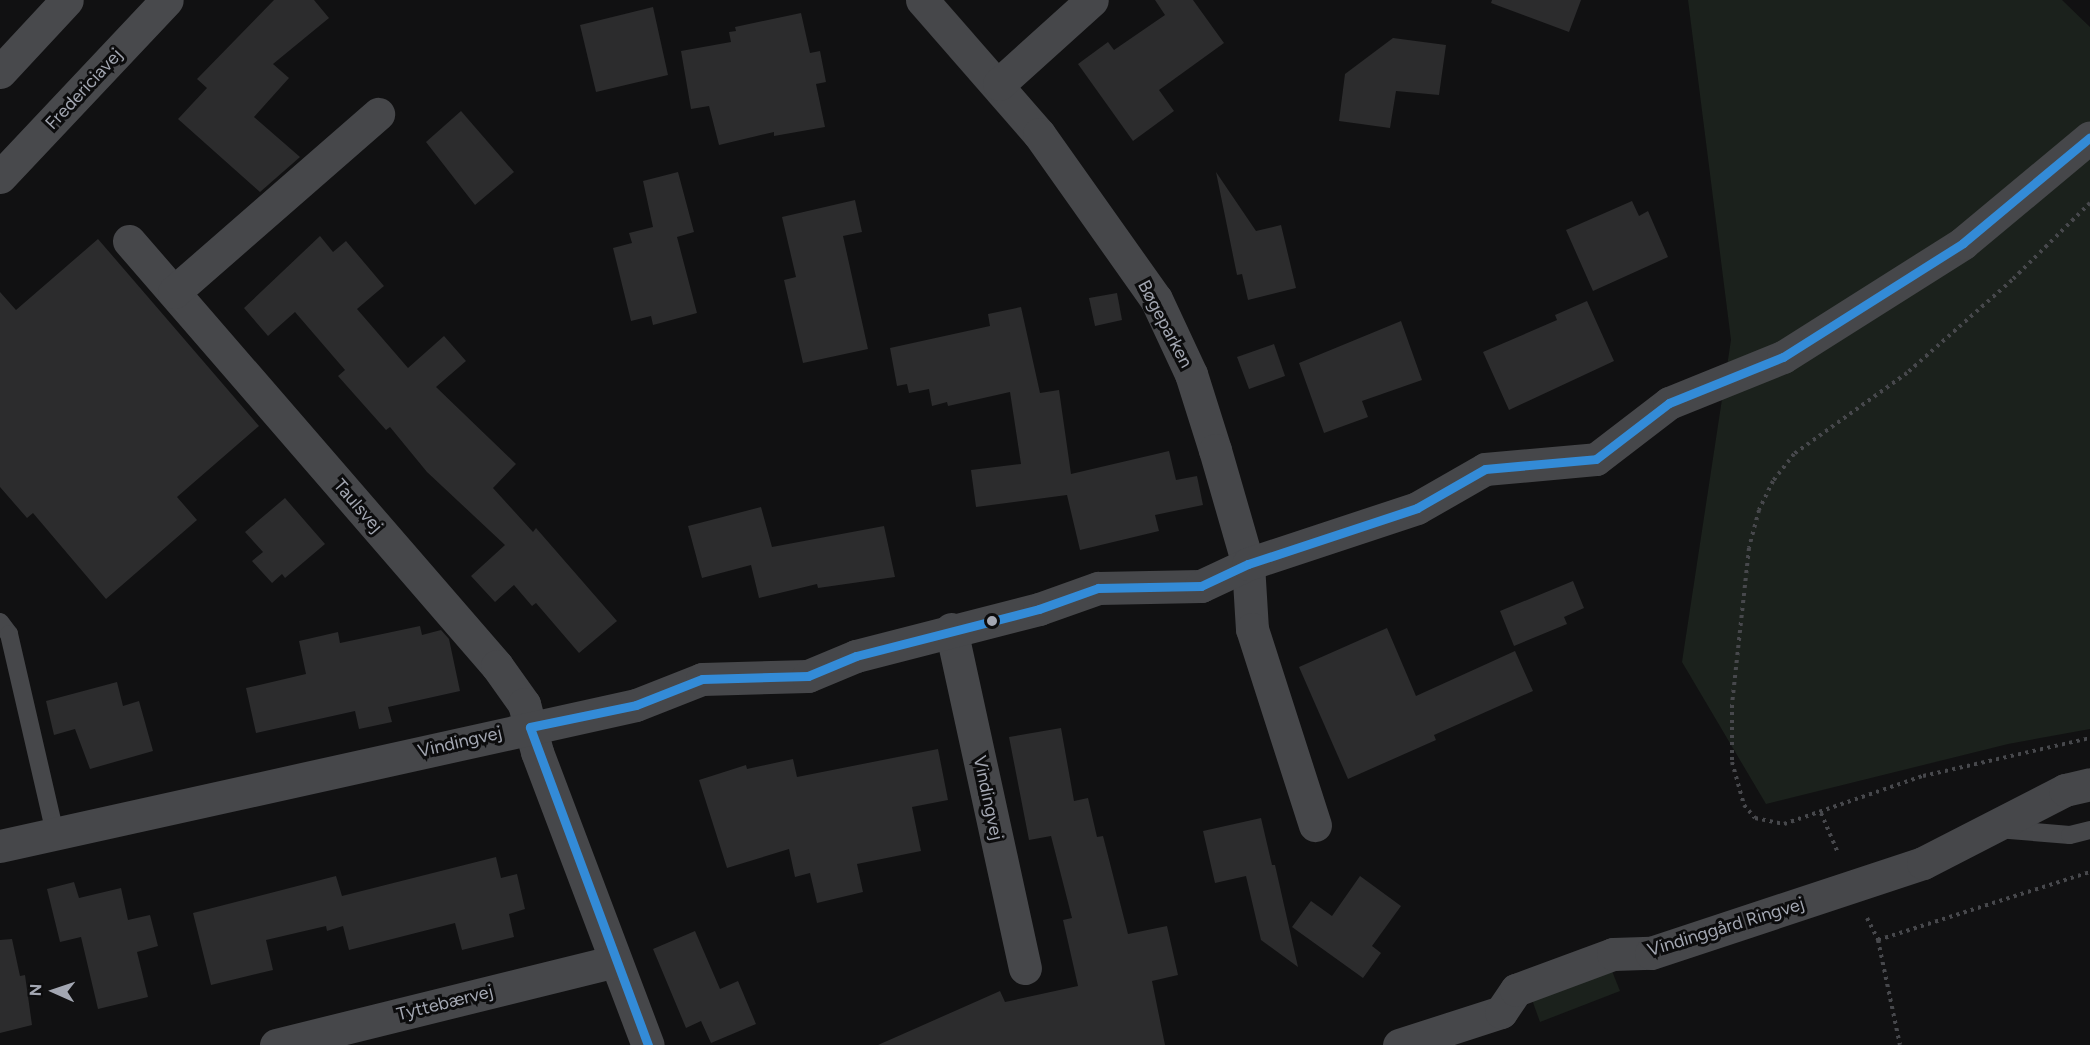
<!DOCTYPE html>
<html>
<head>
<meta charset="utf-8">
<style>
	body { margin:0 }
	#map { position:relative; width:2090px; height:1045px; overflow:hidden; background:#111112; font-family:Figtree,sans-serif }
	div>[style] { position:absolute }
	[style*='--x'] { left:calc(var(--x)*1px); top:calc(var(--y)*1px); width:calc(var(--w)*1px); rotate:calc(var(--a)*1deg) }
	.green>* { inset:0; background:#1b211c }
	.building>* { inset:0; background:#2c2c2d }
	.path>* { height:4px; margin-top:-2px; transform-origin:0; background:repeating-linear-gradient(90deg,#47484c 0 3px,transparent 0 7.5px) }
	.service>* { height:18px; margin:-9px; padding:0 9px; transform-origin:9px; border-radius:9px; background:#46474a }
	.minor>* { height:33px; margin:-16.5px; padding:0 16.5px; transform-origin:16.5px; border-radius:16.5px; background:#46474a }
	.tertiary>* { height:33px; margin:-16.5px; padding:0 16.5px; transform-origin:16.5px; border-radius:16.5px; background:#46474a }
	.primary>* { height:33px; margin:-16.5px; padding:0 16.5px; transform-origin:16.5px; border-radius:16.5px; background:#48494c }
	.bus-1>* { height:9px; margin:-4.5px; padding:0 4.5px; transform-origin:4.5px; border-radius:4.5px; background:#338bd7 }
	.dots>* { width:16px; height:16px; translate:-50% -50%; box-sizing:border-box; border:3px solid #0c0c0d; border-radius:50% }
	span { translate:-50% -50%; white-space:nowrap; text-align:center; line-height:1.15; -webkit-text-stroke:6px #0c0c0d; paint-order:stroke }
	.street-label { font-size:18px; color:#a3a7b2 }
	.north { position:absolute; left:24px; top:961px; width:60px; height:60px; -webkit-text-stroke:4px #0c0c0d; paint-order:stroke; rotate:273deg; font-size:16px; font-weight:700; line-height:24px; text-align:center; color:#a3a7b2 }
	.north::after { content:''; display:block; margin:auto; width:21px; height:27px; background:#a3a7b2; clip-path:polygon(50% 0,100% 100%,50% 72%,0 100%) }
</style>
</head>
<body>
<div id="map">
	<div class="green">
		<div style="clip-path:polygon(1688px 0,2062px 0,2090px 27px,2090px 729px,2008px 744px,1766px 804px,1682px 662px,1731px 340px)"></div>
		<div style="clip-path:polygon(1610px 966px,1620px 991px,1540px 1022px,1531px 997px)"></div>
	</div>
	<div class="building">
		<div style="clip-path:polygon(274px 0,314px 0,329px 18px,273px 64px,289px 78px,254px 117px,300px 157px,260px 192px,178px 119px,207px 88px,197px 79px)"></div>
		<div style="clip-path:polygon(1155px 0,1193px 0,1224px 43px,1159px 90px,1174px 111px,1133px 141px,1078px 64px,1108px 42px,1114px 50px,1165px 15px)"></div>
		<div style="clip-path:polygon(1492px 0,1581px 0,1569px 32px,1491px 3px)"></div>
		<div style="clip-path:polygon(653px 7px,668px 75px,596px 92px,580px 25px)"></div>
		<div style="clip-path:polygon(801px 13px,810px 53px,820px 51px,826px 82px,816px 84px,825px 127px,774px 136px,774px 132px,719px 145px,709px 106px,691px 109px,681px 51px,731px 42px,729px 32px,736px 31px,735px 27px)"></div>
		<div style="clip-path:polygon(1393px 38px,1446px 45px,1439px 95px,1396px 91px,1390px 128px,1339px 121px,1345px 74px)"></div>
		<div style="clip-path:polygon(461px 111px,514px 172px,475px 205px,426px 142px)"></div>
		<div style="clip-path:polygon(678px 172px,694px 232px,677px 237px,697px 313px,653px 325px,651px 316px,631px 321px,613px 248px,632px 243px,629px 233px,653px 227px,643px 181px)"></div>
		<div style="clip-path:polygon(1216px 172px,1256px 231px,1281px 225px,1296px 288px,1248px 300px,1242px 274px,1237px 275px)"></div>
		<div style="clip-path:polygon(855px 200px,862px 232px,843px 236px,868px 349px,803px 363px,784px 280px,796px 277px,782px 217px)"></div>
		<div style="clip-path:polygon(1632px 201px,1639px 216px,1648px 211px,1668px 257px,1593px 291px,1566px 230px)"></div>
		<div style="clip-path:polygon(320px 236px,333px 252px,346px 241px,384px 286px,357px 309px,408px 368px,444px 336px,466px 361px,436px 387px,516px 464px,493px 488px,533px 532px,536px 528px,617px 621px,579px 653px,536px 603px,532px 606px,514px 585px,495px 602px,471px 576px,505px 545px,427px 472px,390px 427px,386px 430px,338px 376px,345px 370px,295px 312px,268px 336px,244px 308px)"></div>
		<div style="clip-path:polygon(98px 239px,259px 426px,177px 497px,197px 520px,106px 599px,33px 513px,27px 518px,0 487px,0 292px,16px 310px)"></div>
		<div style="clip-path:polygon(1117px 293px,1122px 320px,1095px 326px,1089px 298px)"></div>
		<div style="clip-path:polygon(1587px 301px,1614px 361px,1509px 410px,1483px 352px,1557px 320px,1555px 315px)"></div>
		<div style="clip-path:polygon(1021px 307px,1040px 393px,1059px 390px,1071px 474px,1169px 451px,1176px 480px,1197px 476px,1203px 505px,1155px 515px,1159px 531px,1080px 550px,1067px 495px,976px 507px,971px 470px,1021px 464px,1010px 392px,948px 406px,947px 402px,932px 406px,929px 389px,909px 393px,907px 384px,897px 386px,890px 348px,990px 326px,988px 314px)"></div>
		<div style="clip-path:polygon(1401px 321px,1422px 380px,1362px 401px,1368px 417px,1324px 433px,1299px 363px)"></div>
		<div style="clip-path:polygon(1274px 344px,1285px 376px,1249px 389px,1237px 357px)"></div>
		<div style="clip-path:polygon(285px 498px,325px 544px,285px 578px,282px 574px,272px 583px,252px 561px,263px 552px,245px 532px)"></div>
		<div style="clip-path:polygon(761px 507px,772px 547px,884px 526px,895px 577px,818px 588px,817px 584px,759px 598px,751px 565px,702px 578px,688px 526px)"></div>
		<div style="clip-path:polygon(1573px 581px,1584px 608px,1564px 617px,1567px 624px,1514px 646px,1500px 611px)"></div>
		<div style="clip-path:polygon(420px 626px,422px 635px,441px 630px,449px 639px,460px 691px,388px 707px,392px 722px,359px 729px,355px 711px,256px 733px,246px 688px,306px 674px,299px 641px,338px 632px,340px 643px)"></div>
		<div style="clip-path:polygon(1387px 628px,1416px 696px,1515px 651px,1533px 691px,1434px 735px,1436px 740px,1348px 779px,1299px 667px)"></div>
		<div style="clip-path:polygon(117px 682px,123px 706px,139px 701px,153px 751px,90px 769px,75px 729px,54px 735px,46px 701px)"></div>
		<div style="clip-path:polygon(1061px 728px,1074px 801px,1088px 798px,1097px 837px,1103px 836px,1128px 934px,1167px 926px,1178px 975px,1152px 981px,1165px 1045px,878px 1045px,1000px 991px,1005px 1002px,1078px 986px,1063px 920px,1072px 918px,1051px 836px,1029px 840px,1009px 737px)"></div>
		<div style="clip-path:polygon(938px 749px,948px 800px,912px 807px,921px 851px,857px 864px,863px 892px,817px 903px,810px 873px,795px 877px,789px 849px,727px 868px,699px 780px,746px 765px,747px 769px,793px 759px,797px 777px)"></div>
		<div style="clip-path:polygon(1261px 818px,1272px 865px,1275px 865px,1298px 967px,1261px 940px,1246px 876px,1215px 883px,1203px 831px)"></div>
		<div style="clip-path:polygon(496px 857px,501px 878px,517px 874px,525px 909px,509px 914px,514px 937px,462px 950px,455px 923px,349px 950px,343px 926px,327px 931px,326px 926px,266px 940px,273px 970px,211px 985px,193px 913px,336px 876px,342px 896px)"></div>
		<div style="clip-path:polygon(1360px 876px,1401px 906px,1372px 946px,1381px 953px,1363px 978px,1292px 927px,1311px 901px,1332px 916px)"></div>
		<div style="clip-path:polygon(74px 882px,79px 898px,121px 888px,128px 920px,150px 915px,158px 946px,137px 952px,148px 997px,98px 1009px,81px 937px,60px 942px,47px 889px)"></div>
		<div style="clip-path:polygon(695px 931px,720px 989px,738px 981px,756px 1024px,711px 1043px,701px 1021px,686px 1028px,653px 949px)"></div>
		<div style="clip-path:polygon(12px 939px,20px 976px,25px 975px,32px 1025px,0 1033px,0 940px)"></div>
	</div>
	<div class="path">
		<div style="--x:2090;--y:203;--w:110;--a:135.4"></div>
		<div style="--x:2012;--y:280;--w:140;--a:138.5"></div>
		<div style="--x:1907;--y:373;--w:139;--a:144.4"></div>
		<div style="--x:1794;--y:454;--w:34;--a:128"></div>
		<div style="--x:1773;--y:481;--w:32;--a:116"></div>
		<div style="--x:1759;--y:510;--w:39;--a:105"></div>
		<div style="--x:1749;--y:548;--w:158;--a:96.2"></div>
		<div style="--x:1732;--y:705;--w:57;--a:90"></div>
		<div style="--x:1732;--y:762;--w:45;--a:74.4"></div>
		<div style="--x:1744;--y:805;--w:17;--a:50"></div>
		<div style="--x:1755;--y:818;--w:30;--a:12"></div>
		<div style="--x:1784;--y:824;--w:147;--a:-19.1"></div>
		<div style="--x:1923;--y:776;--w:171;--a:-12.8"></div>
		<div style="--x:1821;--y:813;--w:43;--a:67"></div>
		<div style="--x:1867;--y:918;--w:25;--a:63"></div>
		<div style="--x:1878;--y:940;--w:107;--a:78.2"></div>
		<div style="--x:1878;--y:940;--w:223;--a:-17.8"></div>
	</div>
	<div class="service">
		<div style="--x:0;--y:622;--w:15;--a:53"></div>
		<div style="--x:9;--y:634;--w:204;--a:77"></div>
		<div style="--x:1997;--y:829;--w:73;--a:4.7"></div>
		<div style="--x:2070;--y:835;--w:21;--a:-14"></div>
	</div>
	<div class="minor">
		<div style="--x:922;--y:0;--w:178;--a:48.9"></div>
		<div style="--x:1039;--y:134;--w:202;--a:54.7"></div>
		<div style="--x:1156;--y:299;--w:83;--a:65"></div>
		<div style="--x:1191;--y:374;--w:80;--a:72.5"></div>
		<div style="--x:1215;--y:450;--w:119;--a:73.9"></div>
		<div style="--x:1248;--y:564;--w:65;--a:86.5"></div>
		<div style="--x:1252;--y:629;--w:206;--a:72.2"></div>
		<div style="--x:999;--y:84;--w:125;--a:-42.1"></div>
		<div style="--x:129;--y:241;--w:562;--a:49.11"></div>
		<div style="--x:497;--y:666;--w:47;--a:54.6"></div>
		<div style="--x:524;--y:704;--w:50;--a:74.8"></div>
		<div style="--x:537;--y:752;--w:313;--a:69.3"></div>
		<div style="--x:174;--y:292;--w:271;--a:-41.1"></div>
		<div style="--x:951;--y:629;--w:347;--a:77.7"></div>
		<div style="--x:0;--y:846;--w:651;--a:-12.5"></div>
		<div style="--x:636;--y:705;--w:71;--a:-21.5"></div>
		<div style="--x:702;--y:679;--w:106;--a:-1.6"></div>
		<div style="--x:808;--y:676;--w:52;--a:-22.6"></div>
		<div style="--x:856;--y:656;--w:189;--a:-14.4"></div>
		<div style="--x:1039;--y:609;--w:63;--a:-19.6"></div>
		<div style="--x:1098;--y:588;--w:103;--a:-1.1"></div>
		<div style="--x:1201;--y:586;--w:52;--a:-25.1"></div>
		<div style="--x:1248;--y:564;--w:178;--a:-18.3"></div>
		<div style="--x:1417;--y:508;--w:78;--a:-29.8"></div>
		<div style="--x:1485;--y:469;--w:111;--a:-5.1"></div>
		<div style="--x:1596;--y:459;--w:92;--a:-37.5"></div>
		<div style="--x:1669;--y:403;--w:123;--a:-22"></div>
		<div style="--x:1783;--y:357;--w:213;--a:-32.3"></div>
		<div style="--x:1963;--y:243;--w:165;--a:-39.8"></div>
		<div style="--x:276;--y:1045;--w:349;--a:-13.9"></div>
	</div>
	<div class="tertiary">
		<div style="--x:1399;--y:1045;--w:107;--a:-17.9"></div>
		<div style="--x:1501;--y:1012;--w:27;--a:-56"></div>
		<div style="--x:1516;--y:990;--w:103;--a:-20.4"></div>
		<div style="--x:1613;--y:954;--w:38;--a:-2"></div>
		<div style="--x:1651;--y:953;--w:287;--a:-18.3"></div>
		<div style="--x:1923;--y:863;--w:160;--a:-27.2"></div>
		<div style="--x:2065;--y:790;--w:26;--a:-13"></div>
	</div>
	<div class="primary">
		<div style="--x:0;--y:72;--w:98;--a:-47.1"></div>
		<div style="--x:0;--y:177;--w:243;--a:-46.7"></div>
	</div>
	<div class="bus-1">
		<div style="--x:648;--y:1045;--w:339;--a:-110.4"></div>
		<div style="--x:530;--y:727;--w:108;--a:-11.7"></div>
		<div style="--x:636;--y:705;--w:71;--a:-21.5"></div>
		<div style="--x:702;--y:679;--w:106;--a:-1.6"></div>
		<div style="--x:808;--y:676;--w:52;--a:-22.6"></div>
		<div style="--x:856;--y:656;--w:189;--a:-14.4"></div>
		<div style="--x:1039;--y:609;--w:63;--a:-19.6"></div>
		<div style="--x:1098;--y:588;--w:103;--a:-1.1"></div>
		<div style="--x:1201;--y:586;--w:52;--a:-25.1"></div>
		<div style="--x:1248;--y:564;--w:178;--a:-18.3"></div>
		<div style="--x:1417;--y:508;--w:78;--a:-29.8"></div>
		<div style="--x:1485;--y:469;--w:111;--a:-5.1"></div>
		<div style="--x:1596;--y:459;--w:92;--a:-37.5"></div>
		<div style="--x:1669;--y:403;--w:123;--a:-22"></div>
		<div style="--x:1783;--y:357;--w:213;--a:-32.3"></div>
		<div style="--x:1963;--y:243;--w:165;--a:-39.8"></div>
	</div>
	<div class="dots">
		<div style="left:992px;top:621px;background:#a3a7b2"></div>
	</div>
	<div class="street-label">
		<span style="left:84px;top:89px;rotate:-47deg">Fredericiavej</span>
		<span style="left:1165px;top:324px;rotate:62deg">Bøgeparken</span>
		<span style="left:358px;top:506px;rotate:49deg">Taulsvej</span>
		<span style="left:460px;top:742px;rotate:-13deg">Vindingvej</span>
		<span style="left:988px;top:798px;rotate:78deg">Vindingvej</span>
		<span style="left:1726px;top:927px;rotate:-17deg">Vindinggård Ringvej</span>
		<span style="left:445px;top:1003px;rotate:-14deg">Tyttebærvej</span>
	</div>
	<div class="north">N</div>
</div>
</body>
</html>
